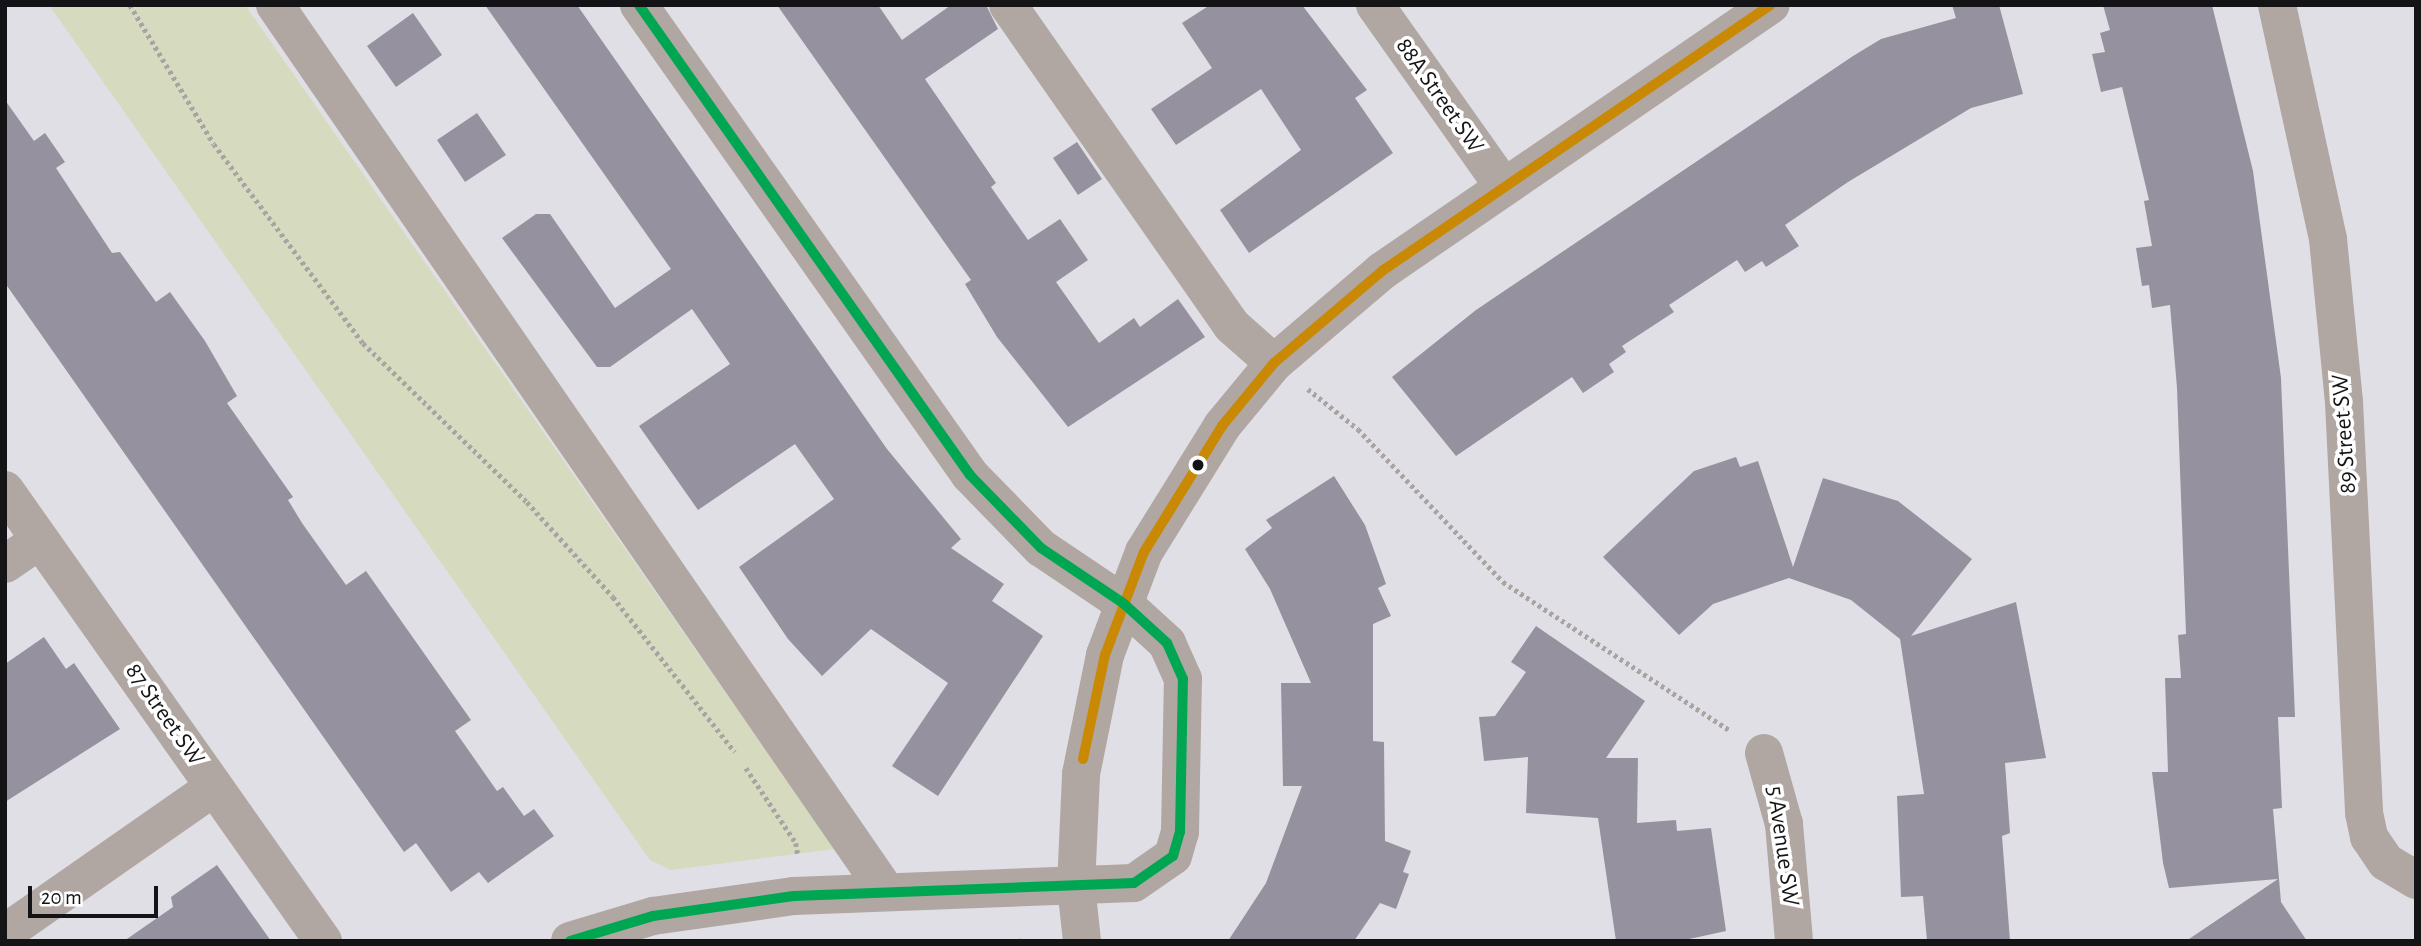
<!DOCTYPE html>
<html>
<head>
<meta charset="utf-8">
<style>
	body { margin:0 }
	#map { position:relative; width:2421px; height:946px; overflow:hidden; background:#e0dfe5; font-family:"Alegreya Sans",sans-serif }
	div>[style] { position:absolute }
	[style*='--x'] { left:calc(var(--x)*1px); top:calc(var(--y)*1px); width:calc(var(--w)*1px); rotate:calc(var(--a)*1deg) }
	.green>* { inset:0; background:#d6dbbf }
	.building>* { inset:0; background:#96919f }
	.path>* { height:4.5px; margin-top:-2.25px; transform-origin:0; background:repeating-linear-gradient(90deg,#a9a3a2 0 3.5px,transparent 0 7px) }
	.minor>* { height:38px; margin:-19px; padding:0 19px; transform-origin:19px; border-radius:19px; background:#b0a6a2 }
	.bus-1>* { height:10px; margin:-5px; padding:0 5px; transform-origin:5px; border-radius:5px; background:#ca8904 }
	.bus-2>* { height:10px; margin:-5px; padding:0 5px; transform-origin:5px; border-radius:5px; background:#00a651 }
	.dots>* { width:19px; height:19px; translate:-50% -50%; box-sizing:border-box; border:4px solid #fff; border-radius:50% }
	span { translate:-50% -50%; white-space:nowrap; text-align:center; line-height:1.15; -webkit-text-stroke:7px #fff; paint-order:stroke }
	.street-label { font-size:24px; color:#141316 }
	.frame { position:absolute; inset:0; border:7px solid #141316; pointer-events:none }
	.scale { position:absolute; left:28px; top:886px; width:130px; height:32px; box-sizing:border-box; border:4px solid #141316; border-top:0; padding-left:9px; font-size:21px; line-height:24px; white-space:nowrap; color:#141316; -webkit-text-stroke:5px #fff; paint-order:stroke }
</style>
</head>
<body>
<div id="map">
	<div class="green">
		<div style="clip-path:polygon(49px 5px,245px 5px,835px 849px,671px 870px,650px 860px)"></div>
	</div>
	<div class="building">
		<div style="clip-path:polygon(485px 5px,577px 5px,887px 449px,961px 539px,951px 548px,1004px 584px,992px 601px,1043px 636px,938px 796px,892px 766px,948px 683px,871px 629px,822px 676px,788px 639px,739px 567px,834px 499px,795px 444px,698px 510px,639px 426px,730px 364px,692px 309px,610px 367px,597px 367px,502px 238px,536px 214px,550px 214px,615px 308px,671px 269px)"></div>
		<div style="clip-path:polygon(777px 5px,878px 5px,902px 40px,951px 5px,986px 5px,998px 29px,925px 79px,996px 183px,991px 187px,1028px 240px,1060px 219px,1088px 260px,1056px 282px,1099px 343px,1134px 318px,1140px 327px,1178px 299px,1205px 337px,1068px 427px,997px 337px,965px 284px,971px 280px)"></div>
		<div style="clip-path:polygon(1210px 5px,1302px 5px,1367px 90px,1355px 98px,1393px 153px,1249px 253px,1220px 210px,1301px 150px,1261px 89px,1176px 145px,1151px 109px,1212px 68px,1182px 23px)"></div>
		<div style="clip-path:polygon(1952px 5px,1999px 5px,2023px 94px,1971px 108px,1848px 182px,1785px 225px,1799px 246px,1766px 267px,1762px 261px,1745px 272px,1737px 260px,1669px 305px,1674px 312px,1622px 346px,1626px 352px,1609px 364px,1614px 372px,1583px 393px,1572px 377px,1456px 456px,1392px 377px,1476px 310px,1853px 56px,1881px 39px,1956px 18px)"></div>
		<div style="clip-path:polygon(2103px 5px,2212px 5px,2253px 171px,2281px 378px,2295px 717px,2278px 717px,2282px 808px,2273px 809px,2281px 902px,2307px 941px,2186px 941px,2278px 879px,2169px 888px,2163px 863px,2152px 772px,2168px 772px,2165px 678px,2181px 678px,2178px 635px,2186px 634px,2177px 388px,2170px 305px,2152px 308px,2149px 285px,2142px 286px,2136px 248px,2152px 246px,2144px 201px,2149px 200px,2122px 87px,2101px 92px,2092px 54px,2105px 52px,2100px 33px,2110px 30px)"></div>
		<div style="clip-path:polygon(413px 13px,442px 55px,396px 87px,367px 46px)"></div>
		<div style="clip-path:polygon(5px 100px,34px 141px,45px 133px,65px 162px,56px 168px,112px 253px,120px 252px,156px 302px,170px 292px,205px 341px,237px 396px,227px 403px,293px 497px,288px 500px,302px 523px,346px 585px,366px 571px,471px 720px,455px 731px,497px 791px,503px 787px,524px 816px,534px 809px,554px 836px,488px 883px,479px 872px,451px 892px,416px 843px,404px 852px,5px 283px)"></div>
		<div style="clip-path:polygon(477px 113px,506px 155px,465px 182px,437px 140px)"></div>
		<div style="clip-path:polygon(1077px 142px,1102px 179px,1078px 195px,1053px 158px)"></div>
		<div style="clip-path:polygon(1736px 457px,1740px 467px,1758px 461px,1793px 567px,1823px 478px,1898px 501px,1972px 559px,1911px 636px,2016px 602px,2046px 758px,2005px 763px,2010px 833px,2002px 836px,2010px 941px,1927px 941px,1923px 896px,1901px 897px,1897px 796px,1924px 794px,1900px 639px,1851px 600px,1789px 578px,1713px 604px,1679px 635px,1603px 557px,1694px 471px)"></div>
		<div style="clip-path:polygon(1334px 476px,1365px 525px,1386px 584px,1378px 588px,1391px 616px,1373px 624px,1373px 741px,1384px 742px,1385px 841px,1411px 851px,1403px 872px,1409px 874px,1396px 909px,1380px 903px,1354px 941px,1228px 941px,1266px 883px,1302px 786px,1283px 786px,1281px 683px,1311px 683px,1270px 589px,1245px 549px,1272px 528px,1266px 520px)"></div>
		<div style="clip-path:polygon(1536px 626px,1645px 701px,1606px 758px,1638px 758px,1637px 823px,1676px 820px,1677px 831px,1711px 828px,1726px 931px,1680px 941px,1616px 941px,1598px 818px,1526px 813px,1528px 757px,1484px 761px,1479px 717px,1495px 716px,1526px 672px,1511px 662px)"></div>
		<div style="clip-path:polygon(44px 637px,66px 669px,74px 663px,120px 729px,5px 802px,5px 664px)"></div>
		<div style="clip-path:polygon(217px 865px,271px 941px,124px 941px,173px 907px,171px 897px)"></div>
	</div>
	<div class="path">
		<div style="--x:130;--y:5;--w:162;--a:58.9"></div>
		<div style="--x:214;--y:144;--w:249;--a:53.2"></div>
		<div style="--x:363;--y:343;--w:228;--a:44.1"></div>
		<div style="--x:527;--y:502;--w:128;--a:47.8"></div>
		<div style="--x:613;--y:597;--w:197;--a:51.8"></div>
		<div style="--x:1308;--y:389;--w:64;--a:38.7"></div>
		<div style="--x:1358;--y:429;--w:211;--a:46.5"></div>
		<div style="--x:1503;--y:582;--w:272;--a:33.2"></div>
		<div style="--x:746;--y:768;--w:90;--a:56.3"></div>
		<div style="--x:796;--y:843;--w:13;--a:81"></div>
		<div style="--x:1019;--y:941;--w:2;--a:-27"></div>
	</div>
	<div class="minor">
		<div style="--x:275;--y:5;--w:1075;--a:55.42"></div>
		<div style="--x:1008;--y:5;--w:391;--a:55.1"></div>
		<div style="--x:1232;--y:326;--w:56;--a:41.4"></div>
		<div style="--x:1375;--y:5;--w:222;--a:54.7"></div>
		<div style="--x:2277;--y:5;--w:239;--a:77.7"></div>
		<div style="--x:2328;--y:239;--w:164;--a:84.4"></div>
		<div style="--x:2344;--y:402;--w:411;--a:87.2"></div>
		<div style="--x:2364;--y:813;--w:25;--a:78"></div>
		<div style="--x:2369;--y:837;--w:30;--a:56"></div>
		<div style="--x:2386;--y:862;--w:35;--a:31"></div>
		<div style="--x:5;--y:490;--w:552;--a:54.81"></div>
		<div style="--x:5;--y:564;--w:42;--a:-34.4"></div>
		<div style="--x:1764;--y:753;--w:74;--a:74.3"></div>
		<div style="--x:1784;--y:824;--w:117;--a:85.1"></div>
		<div style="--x:5;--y:933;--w:255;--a:-34.9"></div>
		<div style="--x:570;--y:941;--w:87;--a:-16.8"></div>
		<div style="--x:653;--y:916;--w:142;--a:-8.1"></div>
		<div style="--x:794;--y:896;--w:340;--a:-2.2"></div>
		<div style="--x:1134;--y:883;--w:47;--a:-34.7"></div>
		<div style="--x:1173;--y:856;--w:25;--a:-74"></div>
		<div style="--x:1180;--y:832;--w:153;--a:-88.9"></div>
		<div style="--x:1183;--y:679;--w:39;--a:-114"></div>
		<div style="--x:1167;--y:643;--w:59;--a:-137.7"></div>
		<div style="--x:1123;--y:603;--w:99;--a:-146.1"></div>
		<div style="--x:1041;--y:548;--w:102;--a:-134.2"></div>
		<div style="--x:970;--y:475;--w:575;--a:-125.16"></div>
		<div style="--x:1082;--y:941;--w:55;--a:-96.2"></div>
		<div style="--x:1076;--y:886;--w:112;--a:-87.4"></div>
		<div style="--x:1081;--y:774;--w:121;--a:-78.6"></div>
		<div style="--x:1105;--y:655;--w:110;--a:-69.3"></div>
		<div style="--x:1144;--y:552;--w:148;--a:-58.2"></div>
		<div style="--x:1222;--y:426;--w:82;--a:-50.5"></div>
		<div style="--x:1274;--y:363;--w:142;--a:-40.4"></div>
		<div style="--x:1382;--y:271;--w:471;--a:-34.4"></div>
	</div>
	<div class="bus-1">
		<div style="--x:1083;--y:759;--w:106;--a:-78.1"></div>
		<div style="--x:1105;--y:655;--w:110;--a:-69.3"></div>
		<div style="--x:1144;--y:552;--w:148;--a:-58.2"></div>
		<div style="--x:1222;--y:426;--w:82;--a:-50.5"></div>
		<div style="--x:1274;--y:363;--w:142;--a:-40.4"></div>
		<div style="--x:1382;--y:271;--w:471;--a:-34.4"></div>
	</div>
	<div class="bus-2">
		<div style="--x:570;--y:941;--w:87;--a:-16.8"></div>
		<div style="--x:653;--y:916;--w:142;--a:-8.1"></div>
		<div style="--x:794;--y:896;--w:340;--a:-2.2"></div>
		<div style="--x:1134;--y:883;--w:47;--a:-34.7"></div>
		<div style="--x:1173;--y:856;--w:25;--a:-74"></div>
		<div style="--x:1180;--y:832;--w:153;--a:-88.9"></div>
		<div style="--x:1183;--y:679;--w:39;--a:-114"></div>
		<div style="--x:1167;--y:643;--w:59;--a:-137.7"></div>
		<div style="--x:1123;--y:603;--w:99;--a:-146.1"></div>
		<div style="--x:1041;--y:548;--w:102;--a:-134.2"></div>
		<div style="--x:970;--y:475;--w:575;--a:-125.16"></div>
	</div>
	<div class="dots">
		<div style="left:1198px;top:465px;background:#141316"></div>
	</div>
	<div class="street-label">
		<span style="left:1439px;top:96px;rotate:55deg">88A Street SW</span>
		<span style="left:2345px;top:434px;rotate:-94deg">89 Street SW</span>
		<span style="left:164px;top:715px;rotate:55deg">87 Street SW</span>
		<span style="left:1782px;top:846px;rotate:82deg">5 Avenue SW</span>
	</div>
	<div class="frame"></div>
	<div class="scale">20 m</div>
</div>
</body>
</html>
